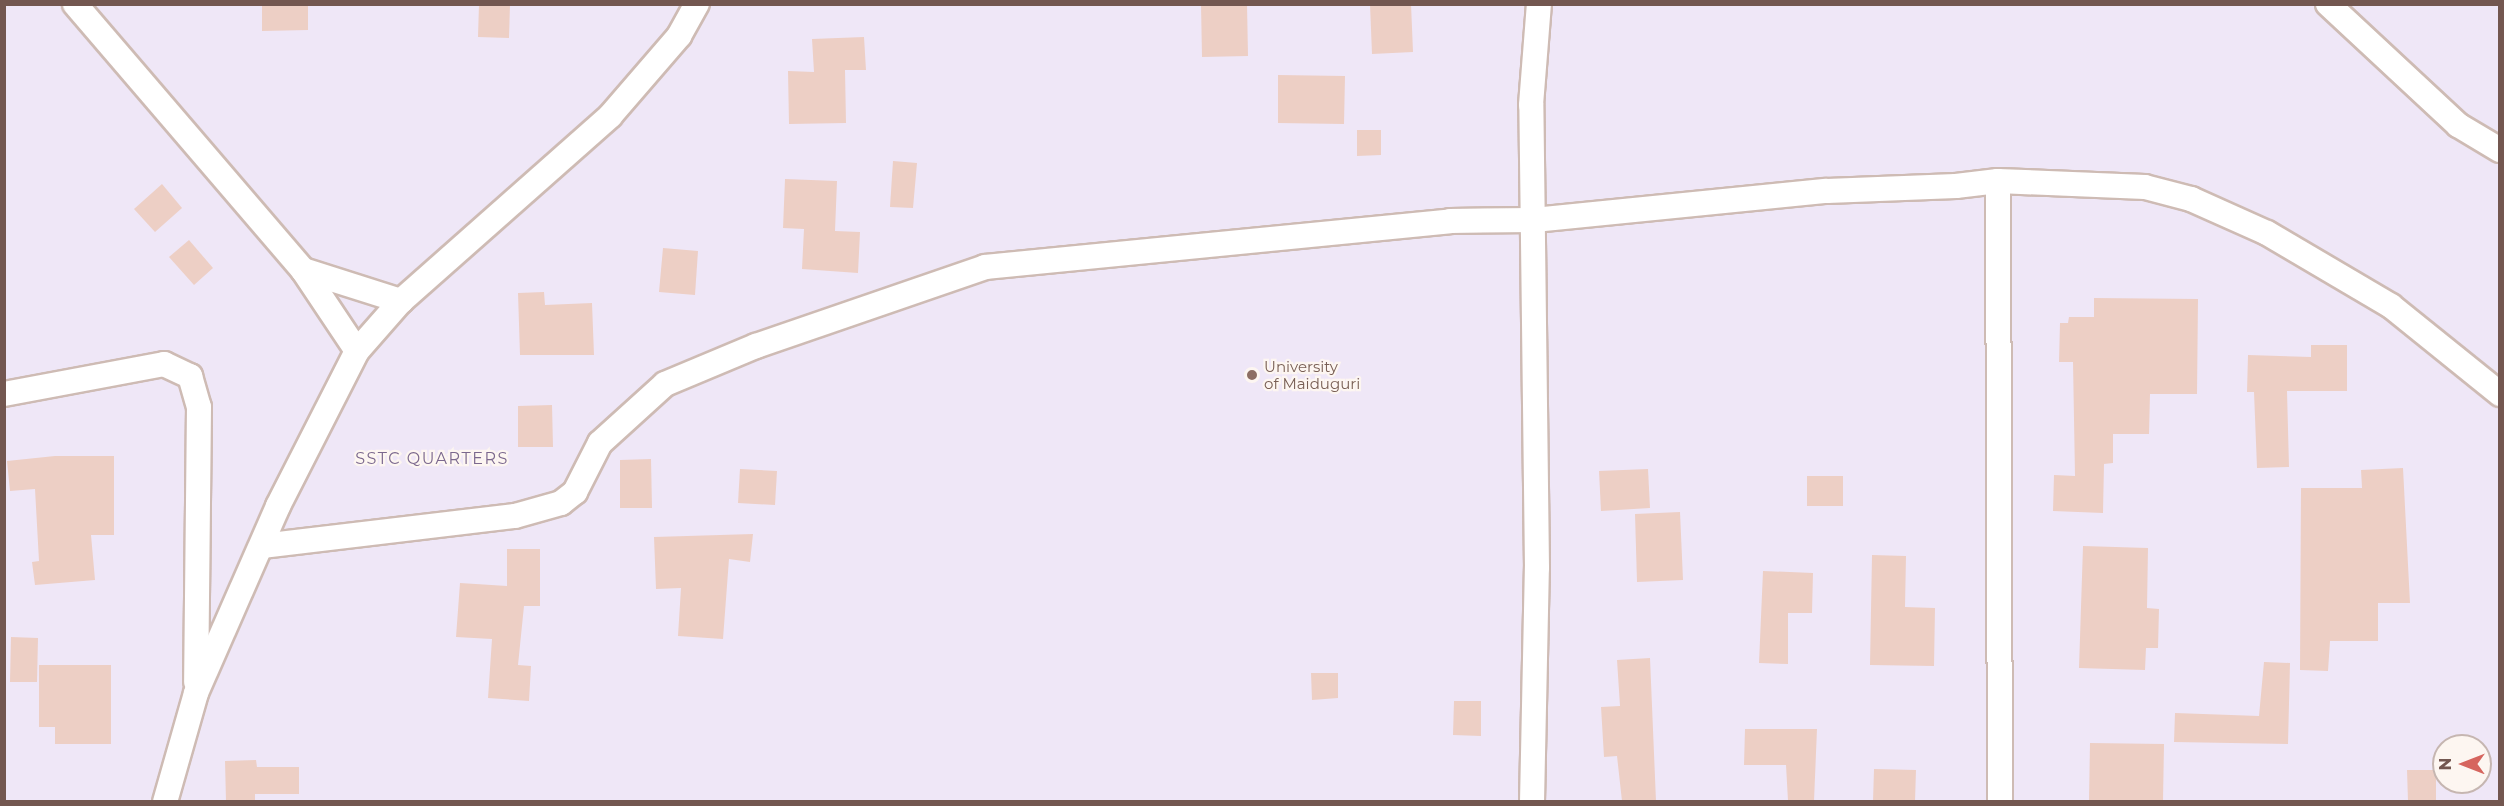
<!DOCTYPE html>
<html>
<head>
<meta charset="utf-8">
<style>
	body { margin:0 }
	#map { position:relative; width:2504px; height:806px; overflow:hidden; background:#faf2eb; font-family:Montserrat,sans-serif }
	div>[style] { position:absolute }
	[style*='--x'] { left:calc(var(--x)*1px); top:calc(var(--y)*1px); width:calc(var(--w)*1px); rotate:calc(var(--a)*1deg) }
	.education>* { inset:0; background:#efe7f7 }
	.building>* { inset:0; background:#edcfc5 }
	.roads { filter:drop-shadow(2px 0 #cebbb4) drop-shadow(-2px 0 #cebbb4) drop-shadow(0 2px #cebbb4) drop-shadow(0 -2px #cebbb4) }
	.minor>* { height:24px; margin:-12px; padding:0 12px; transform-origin:12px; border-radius:12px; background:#fff }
	.dots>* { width:16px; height:16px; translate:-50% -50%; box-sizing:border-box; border:3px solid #fdf6f1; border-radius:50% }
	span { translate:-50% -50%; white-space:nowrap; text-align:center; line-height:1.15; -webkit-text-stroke:4.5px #fdf6f1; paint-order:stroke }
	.education-label { font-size:15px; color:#785e54 }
	.left { translate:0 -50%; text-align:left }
	.neighbourhood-label { font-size:16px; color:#7b688e; letter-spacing:1.5px }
	.frame { position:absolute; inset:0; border:6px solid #735750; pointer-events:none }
	.north { position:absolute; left:2432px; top:734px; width:60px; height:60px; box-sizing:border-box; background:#fdf6f1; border:2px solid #c6b6b1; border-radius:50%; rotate:270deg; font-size:16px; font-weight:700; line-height:24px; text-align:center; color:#735750 }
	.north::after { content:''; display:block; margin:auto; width:21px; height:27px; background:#d6655e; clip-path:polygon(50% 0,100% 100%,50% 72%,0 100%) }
</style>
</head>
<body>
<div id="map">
	<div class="education">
		<div style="clip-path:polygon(evenodd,5px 5px,2499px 5px,2499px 801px,5px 802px,5px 5px,2444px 746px,2480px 746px,2480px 782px,2444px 782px,2444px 746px)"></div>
	</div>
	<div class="building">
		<div style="clip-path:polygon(262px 4px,308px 4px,308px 30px,262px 31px)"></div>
		<div style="clip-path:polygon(479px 4px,510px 4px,509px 38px,478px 37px)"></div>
		<div style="clip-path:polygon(1201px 4px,1247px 4px,1248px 56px,1202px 57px)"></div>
		<div style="clip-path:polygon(1370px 4px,1411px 4px,1413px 52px,1372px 54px)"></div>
		<div style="clip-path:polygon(864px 37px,866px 70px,845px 70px,846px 123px,789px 124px,788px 71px,814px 72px,812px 39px)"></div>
		<div style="clip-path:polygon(1278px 75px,1345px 76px,1344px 124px,1278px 123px)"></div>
		<div style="clip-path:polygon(1357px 130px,1381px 130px,1381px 155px,1357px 156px)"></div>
		<div style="clip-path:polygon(893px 161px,917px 163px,913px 208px,890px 207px)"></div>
		<div style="clip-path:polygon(785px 179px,837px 181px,835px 231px,860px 232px,858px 273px,802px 269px,804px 229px,783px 228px)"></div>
		<div style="clip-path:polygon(162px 184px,182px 208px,155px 232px,134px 209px)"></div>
		<div style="clip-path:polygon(189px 240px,213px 268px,194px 285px,169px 257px)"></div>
		<div style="clip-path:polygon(663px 248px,698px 251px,695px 295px,659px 292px)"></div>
		<div style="clip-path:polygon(544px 292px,545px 305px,592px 303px,594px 355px,520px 355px,518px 293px)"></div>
		<div style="clip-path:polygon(2094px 298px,2198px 299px,2197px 394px,2150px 394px,2149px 434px,2113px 434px,2113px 463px,2104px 464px,2103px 513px,2053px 511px,2054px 475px,2075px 476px,2073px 362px,2059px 362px,2060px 323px,2068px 323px,2069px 317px,2094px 317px)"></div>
		<div style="clip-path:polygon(2311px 345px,2347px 345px,2347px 391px,2287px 391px,2289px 467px,2257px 468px,2254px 392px,2247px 392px,2248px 355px,2311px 357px)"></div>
		<div style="clip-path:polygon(552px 405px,553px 447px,518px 447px,518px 406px)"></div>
		<div style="clip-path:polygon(55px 456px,114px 456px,114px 535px,91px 535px,95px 580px,35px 585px,32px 562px,39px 561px,35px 489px,10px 491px,7px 461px)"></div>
		<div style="clip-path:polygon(651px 459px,652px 508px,620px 508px,620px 460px)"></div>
		<div style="clip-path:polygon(2403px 468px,2410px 603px,2378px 603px,2378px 641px,2330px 641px,2328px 671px,2300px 670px,2301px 488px,2362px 488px,2361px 470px)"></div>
		<div style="clip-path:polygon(740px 469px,777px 471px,775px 505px,738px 503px)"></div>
		<div style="clip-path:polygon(1648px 469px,1650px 508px,1601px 511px,1599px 471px)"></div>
		<div style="clip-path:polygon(1807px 476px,1843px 476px,1843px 506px,1807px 506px)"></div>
		<div style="clip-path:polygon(1680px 512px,1683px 580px,1637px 582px,1635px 514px)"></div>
		<div style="clip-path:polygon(753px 534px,750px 562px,729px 559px,723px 639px,678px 636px,681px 588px,656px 589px,654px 537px)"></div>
		<div style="clip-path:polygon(2083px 546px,2148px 548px,2147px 608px,2159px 609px,2158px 648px,2146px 648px,2145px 670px,2079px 668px)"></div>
		<div style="clip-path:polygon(507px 549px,540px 549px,540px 606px,524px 606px,518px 665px,531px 666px,529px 701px,488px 698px,492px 639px,456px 637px,460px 583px,507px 586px)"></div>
		<div style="clip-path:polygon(1872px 555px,1906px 556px,1905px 607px,1935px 608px,1934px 666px,1870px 665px)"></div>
		<div style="clip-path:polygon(1763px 571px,1813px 573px,1812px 613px,1788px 613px,1788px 664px,1759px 663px)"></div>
		<div style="clip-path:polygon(11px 637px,38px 638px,37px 682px,10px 682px)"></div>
		<div style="clip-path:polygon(1650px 658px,1656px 801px,1622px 801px,1617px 756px,1604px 757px,1601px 707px,1620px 706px,1617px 660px)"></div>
		<div style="clip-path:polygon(2264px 662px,2290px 663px,2288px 744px,2174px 742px,2175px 713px,2259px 716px)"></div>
		<div style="clip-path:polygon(39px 665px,111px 665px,111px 744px,55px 744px,55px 727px,39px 727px)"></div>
		<div style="clip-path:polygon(1311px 673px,1338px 673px,1338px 698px,1312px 700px)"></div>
		<div style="clip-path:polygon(1454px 701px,1481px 701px,1481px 736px,1453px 735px)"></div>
		<div style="clip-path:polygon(1745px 729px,1817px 729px,1814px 801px,1788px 801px,1786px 765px,1744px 765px)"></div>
		<div style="clip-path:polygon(2090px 743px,2164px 744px,2163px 801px,2089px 801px)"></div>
		<div style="clip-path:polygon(256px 760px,257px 767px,299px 767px,299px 794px,255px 794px,255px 801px,226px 801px,225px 761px)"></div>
		<div style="clip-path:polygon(1874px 769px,1916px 770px,1915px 801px,1873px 801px)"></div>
		<div style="clip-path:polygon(2407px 770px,2436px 770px,2436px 801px,2408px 801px)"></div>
	</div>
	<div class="roads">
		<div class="minor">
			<div style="--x:75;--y:4;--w:350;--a:49.4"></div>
			<div style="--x:303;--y:270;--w:97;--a:56.3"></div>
			<div style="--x:2328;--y:4;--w:178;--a:42.9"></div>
			<div style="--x:2458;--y:125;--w:49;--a:30.8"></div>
			<div style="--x:1998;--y:181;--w:621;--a:89.82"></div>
			<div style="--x:303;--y:270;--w:103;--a:17.6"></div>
			<div style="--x:4;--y:394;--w:163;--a:-10.6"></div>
			<div style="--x:164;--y:364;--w:29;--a:25"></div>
			<div style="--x:190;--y:376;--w:32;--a:74"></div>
			<div style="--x:199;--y:407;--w:275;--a:90.6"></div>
			<div style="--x:262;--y:546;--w:255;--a:-6.8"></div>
			<div style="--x:515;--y:516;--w:48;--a:-15.8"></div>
			<div style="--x:561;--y:503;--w:18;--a:-38"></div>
			<div style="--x:575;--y:492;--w:55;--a:-63"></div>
			<div style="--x:600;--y:443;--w:88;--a:-42.2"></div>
			<div style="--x:665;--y:384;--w:99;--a:-22.7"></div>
			<div style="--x:756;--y:346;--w:242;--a:-19"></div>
			<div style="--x:985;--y:267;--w:467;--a:-5.6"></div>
			<div style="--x:1450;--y:221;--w:84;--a:-0.7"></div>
			<div style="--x:1534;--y:220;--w:294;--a:-5.7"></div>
			<div style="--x:1827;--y:191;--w:129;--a:-2.2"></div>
			<div style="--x:1956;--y:186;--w:42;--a:-6.8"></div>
			<div style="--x:1998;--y:181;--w:147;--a:2.3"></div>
			<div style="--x:2145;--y:187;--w:48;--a:14.6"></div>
			<div style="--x:2191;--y:199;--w:83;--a:24.1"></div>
			<div style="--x:2267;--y:233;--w:144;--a:30.5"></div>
			<div style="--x:2391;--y:306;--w:140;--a:38.9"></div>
			<div style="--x:165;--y:802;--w:113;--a:-74.1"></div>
			<div style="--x:196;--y:693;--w:204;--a:-66.3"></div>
			<div style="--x:278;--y:506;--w:174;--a:-63"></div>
			<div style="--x:357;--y:351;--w:67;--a:-48.7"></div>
			<div style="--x:401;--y:301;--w:279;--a:-41.5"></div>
			<div style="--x:610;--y:116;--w:106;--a:-49.2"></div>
			<div style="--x:679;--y:36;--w:37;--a:-61"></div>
			<div style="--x:1532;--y:802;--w:234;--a:-88.8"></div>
			<div style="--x:1537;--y:568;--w:463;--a:-90.7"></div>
			<div style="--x:1531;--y:105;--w:101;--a:-85.5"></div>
		</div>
	</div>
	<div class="dots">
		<div style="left:1252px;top:375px;background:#8d6e63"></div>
	</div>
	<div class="education-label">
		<span class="left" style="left:1264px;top:375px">University<br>of Maiduguri</span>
	</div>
	<div class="neighbourhood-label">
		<span style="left:432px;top:459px">SSTC QUARTERS</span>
	</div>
	<div class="frame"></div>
	<div class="north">N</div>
</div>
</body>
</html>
